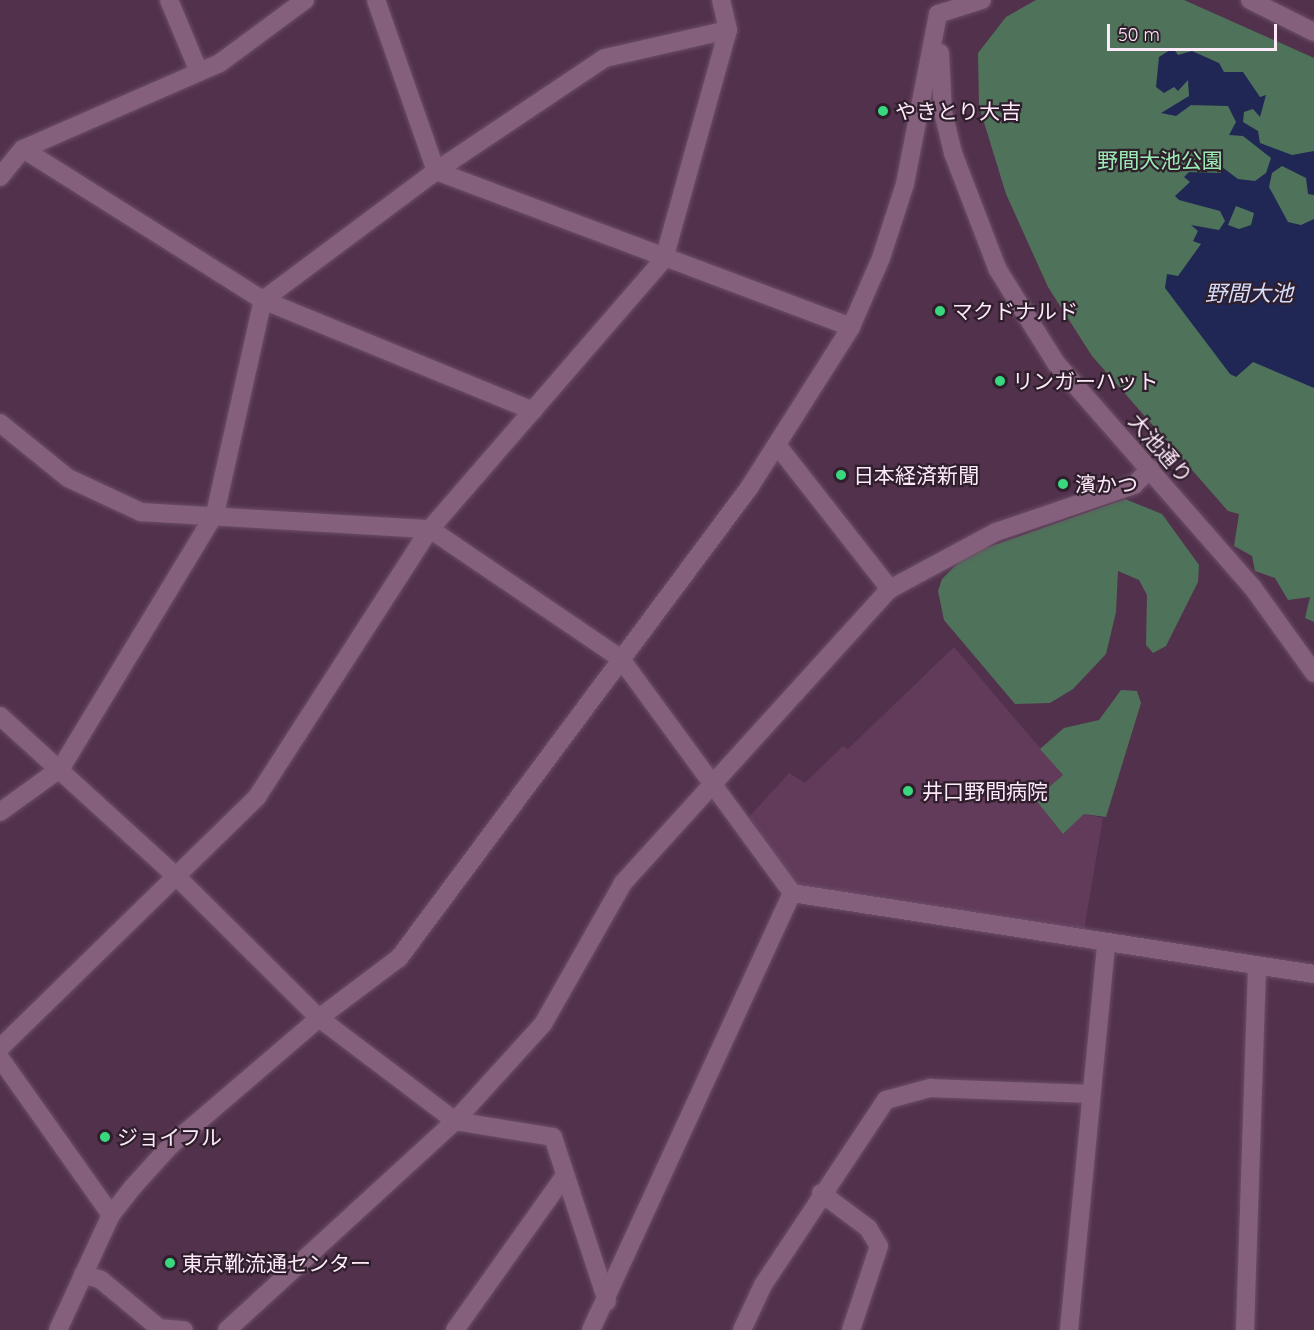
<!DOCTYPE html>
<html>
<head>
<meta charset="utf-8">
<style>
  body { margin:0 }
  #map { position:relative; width:1314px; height:1330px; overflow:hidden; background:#52314c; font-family:Quicksand,"Noto Sans JP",sans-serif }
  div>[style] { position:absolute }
  .built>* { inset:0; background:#623b5b }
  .green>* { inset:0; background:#4f735a }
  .water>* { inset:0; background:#202754 }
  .roads { filter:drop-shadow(0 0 2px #6b4e66) drop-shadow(0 0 2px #6b4e66) }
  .minor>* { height:18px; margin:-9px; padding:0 9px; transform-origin:9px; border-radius:9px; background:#84607d }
  .dots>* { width:16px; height:16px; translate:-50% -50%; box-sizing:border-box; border:3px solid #2f1f2c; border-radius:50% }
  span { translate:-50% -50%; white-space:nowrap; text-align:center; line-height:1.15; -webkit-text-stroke:4.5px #2f1f2c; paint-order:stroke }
  .poi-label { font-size:21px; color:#fee9f9 }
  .left { translate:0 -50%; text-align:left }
  .park-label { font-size:21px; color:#9becb4 }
  .street-label { font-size:21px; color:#fee9f9 }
  .water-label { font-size:22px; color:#d4ddfc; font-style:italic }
  .scale { position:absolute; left:1107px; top:24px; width:170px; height:27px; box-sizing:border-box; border:3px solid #fee9f9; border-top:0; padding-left:8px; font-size:18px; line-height:21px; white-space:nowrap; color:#fee9f9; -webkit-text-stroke:4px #2f1f2c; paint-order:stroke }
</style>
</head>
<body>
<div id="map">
  <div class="built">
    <i style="clip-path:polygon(954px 647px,1063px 775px,1035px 799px,1063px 834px,1084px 814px,1103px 818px,1084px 930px,803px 890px,790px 882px,749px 817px,789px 773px,805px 783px,843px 746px,848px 749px)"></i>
  </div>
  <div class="green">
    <i style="clip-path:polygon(1036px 0,1184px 0,1314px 58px,1314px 622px,1305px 618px,1310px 597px,1288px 600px,1275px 578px,1255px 571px,1252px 556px,1234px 546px,1239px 514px,1228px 511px,1092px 356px,1048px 287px,1006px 194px,979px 106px,978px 53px,1006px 17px)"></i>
    <i style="clip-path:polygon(1125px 499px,1162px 514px,1199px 565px,1198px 582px,1166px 646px,1153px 653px,1146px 645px,1147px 595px,1139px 580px,1118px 571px,1116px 612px,1106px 654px,1073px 689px,1050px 703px,1015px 704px,944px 620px,938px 591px,942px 579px,966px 555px)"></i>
    <i style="clip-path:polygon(1121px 690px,1137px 691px,1141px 703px,1106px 817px,1084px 814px,1063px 834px,1035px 799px,1063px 775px,1040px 749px,1064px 728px,1099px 720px)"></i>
  </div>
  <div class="water">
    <i style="clip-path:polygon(evenodd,1173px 48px,1178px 55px,1192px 51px,1219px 63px,1224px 72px,1243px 72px,1260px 97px,1266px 95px,1260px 117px,1253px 109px,1244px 112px,1243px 122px,1258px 131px,1260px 143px,1292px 155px,1314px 151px,1314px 195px,1308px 194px,1306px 178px,1282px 166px,1272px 173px,1269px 187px,1288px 222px,1301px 225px,1314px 219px,1314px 388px,1253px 362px,1236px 377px,1230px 374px,1165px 288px,1167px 274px,1178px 276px,1201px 244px,1193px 241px,1198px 231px,1191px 225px,1219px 230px,1225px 221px,1220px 211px,1179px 200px,1175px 196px,1190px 182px,1184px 177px,1189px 172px,1221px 173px,1222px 167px,1238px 179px,1255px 181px,1266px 173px,1271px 158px,1243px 136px,1229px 135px,1236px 122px,1228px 106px,1191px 105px,1176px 116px,1161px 113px,1189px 96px,1188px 80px,1178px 91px,1174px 87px,1164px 93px,1156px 87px,1159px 57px,1173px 48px,1236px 206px,1254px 213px,1251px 225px,1239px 229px,1228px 225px,1236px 206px)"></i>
  </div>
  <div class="roads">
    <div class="minor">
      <i style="left:169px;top:0;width:78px;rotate:67.4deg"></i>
      <i style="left:376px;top:0;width:181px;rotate:70.7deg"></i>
      <i style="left:436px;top:171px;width:443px;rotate:20.6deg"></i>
      <i style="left:1250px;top:0;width:72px;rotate:26.6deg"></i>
      <i style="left:938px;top:14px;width:46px;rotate:-17.7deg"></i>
      <i style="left:940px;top:53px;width:59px;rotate:87.1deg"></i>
      <i style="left:943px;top:112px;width:42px;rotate:76.3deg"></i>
      <i style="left:953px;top:153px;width:125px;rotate:69deg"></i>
      <i style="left:998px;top:270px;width:110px;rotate:58.1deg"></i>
      <i style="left:1056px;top:363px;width:299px;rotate:48.8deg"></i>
      <i style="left:1253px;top:588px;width:105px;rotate:54.3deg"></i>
      <i style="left:23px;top:149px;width:284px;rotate:32.2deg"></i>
      <i style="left:263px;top:300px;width:292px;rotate:22.3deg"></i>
      <i style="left:0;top:177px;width:36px;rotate:-51deg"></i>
      <i style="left:23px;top:149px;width:215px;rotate:-23.6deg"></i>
      <i style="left:220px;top:63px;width:106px;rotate:-36.5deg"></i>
      <i style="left:0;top:423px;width:87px;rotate:39deg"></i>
      <i style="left:68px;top:478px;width:81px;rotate:25deg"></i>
      <i style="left:141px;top:512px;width:289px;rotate:3.4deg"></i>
      <i style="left:430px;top:529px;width:231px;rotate:34.2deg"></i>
      <i style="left:621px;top:659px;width:290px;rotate:53.8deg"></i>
      <i style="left:792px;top:893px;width:528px;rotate:8.82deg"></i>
      <i style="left:777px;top:445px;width:183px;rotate:51.9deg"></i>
      <i style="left:0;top:716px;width:236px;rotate:42.3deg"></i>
      <i style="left:175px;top:875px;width:203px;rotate:44.8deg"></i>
      <i style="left:319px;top:1018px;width:171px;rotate:37.1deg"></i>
      <i style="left:455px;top:1121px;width:99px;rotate:9.3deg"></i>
      <i style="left:553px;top:1137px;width:173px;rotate:71.8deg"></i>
      <i style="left:0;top:812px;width:75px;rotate:-35.8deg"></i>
      <i style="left:61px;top:768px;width:297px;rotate:-58.8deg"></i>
      <i style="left:215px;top:514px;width:219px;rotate:-77.4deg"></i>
      <i style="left:263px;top:300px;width:216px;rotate:-36.7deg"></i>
      <i style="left:436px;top:171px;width:203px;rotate:-33.8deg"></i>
      <i style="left:605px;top:58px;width:126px;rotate:-12.8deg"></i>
      <i style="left:0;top:1048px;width:359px;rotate:-44.3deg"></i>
      <i style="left:257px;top:797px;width:319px;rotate:-57.2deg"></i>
      <i style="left:430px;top:529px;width:357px;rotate:-49.1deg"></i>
      <i style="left:664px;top:259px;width:238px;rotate:-74.4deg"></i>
      <i style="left:728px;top:30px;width:31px;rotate:-103deg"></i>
      <i style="left:0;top:1058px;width:192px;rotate:54.7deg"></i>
      <i style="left:821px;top:1193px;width:59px;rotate:36.7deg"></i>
      <i style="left:868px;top:1228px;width:21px;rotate:59deg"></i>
      <i style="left:879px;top:1246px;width:89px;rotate:108.4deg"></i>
      <i style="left:83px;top:1274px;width:19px;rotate:18deg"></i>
      <i style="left:101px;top:1280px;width:75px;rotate:39.6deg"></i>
      <i style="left:159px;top:1328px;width:25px;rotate:5deg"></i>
      <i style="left:58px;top:1330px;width:127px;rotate:-65.3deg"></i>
      <i style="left:111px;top:1215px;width:34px;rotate:-52deg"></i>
      <i style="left:132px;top:1188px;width:58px;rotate:-47.8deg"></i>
      <i style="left:171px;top:1145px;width:195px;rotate:-40.6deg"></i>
      <i style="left:319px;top:1018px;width:100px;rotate:-36.9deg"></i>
      <i style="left:399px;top:958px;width:586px;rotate:-53.33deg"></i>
      <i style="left:749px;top:488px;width:191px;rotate:-57.6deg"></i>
      <i style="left:851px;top:327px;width:75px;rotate:-66.5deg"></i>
      <i style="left:881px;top:258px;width:78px;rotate:-72deg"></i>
      <i style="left:905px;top:184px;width:173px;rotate:-79deg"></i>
      <i style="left:227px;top:1330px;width:309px;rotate:-42.5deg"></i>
      <i style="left:455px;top:1121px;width:131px;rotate:-47.8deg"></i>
      <i style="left:543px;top:1024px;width:162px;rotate:-60.4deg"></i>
      <i style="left:623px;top:883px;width:397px;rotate:-47.8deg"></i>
      <i style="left:890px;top:589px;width:120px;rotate:-28.3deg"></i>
      <i style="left:996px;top:532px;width:146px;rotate:-18.8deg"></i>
      <i style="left:1134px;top:485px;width:23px;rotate:-45deg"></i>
      <i style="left:455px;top:1330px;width:190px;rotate:-54.6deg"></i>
      <i style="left:591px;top:1330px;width:481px;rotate:-65.3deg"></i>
      <i style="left:742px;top:1330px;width:50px;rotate:-65deg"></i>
      <i style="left:763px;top:1285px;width:222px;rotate:-56.4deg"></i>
      <i style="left:886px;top:1100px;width:46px;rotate:-15.3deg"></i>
      <i style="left:930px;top:1088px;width:160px;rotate:2.1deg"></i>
      <i style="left:1069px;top:1330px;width:389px;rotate:-84.5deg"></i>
      <i style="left:1245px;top:1330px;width:364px;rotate:-88.1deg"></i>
    </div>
  </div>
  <div class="dots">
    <i style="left:883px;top:111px;background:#39d87f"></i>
    <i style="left:940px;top:311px;background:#39d87f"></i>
    <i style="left:1000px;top:381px;background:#39d87f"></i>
    <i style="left:841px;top:475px;background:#39d87f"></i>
    <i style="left:1063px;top:484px;background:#39d87f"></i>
    <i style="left:908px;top:791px;background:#39d87f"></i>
    <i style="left:105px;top:1137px;background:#39d87f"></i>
    <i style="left:170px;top:1263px;background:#39d87f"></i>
  </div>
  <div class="poi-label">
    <span class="left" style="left:895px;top:111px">やきとり大吉</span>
    <span class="left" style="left:952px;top:311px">マクドナルド</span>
    <span class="left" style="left:1012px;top:381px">リンガーハット</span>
    <span class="left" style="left:853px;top:475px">日本経済新聞</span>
    <span class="left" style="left:1075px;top:484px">濱かつ</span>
    <span class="left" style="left:922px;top:791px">井口野間病院</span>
    <span class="left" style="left:117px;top:1137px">ジョイフル</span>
    <span class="left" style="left:182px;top:1263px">東京靴流通センター</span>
  </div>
  <div class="park-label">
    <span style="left:1160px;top:160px">野間大池公園</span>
  </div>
  <div class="street-label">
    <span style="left:1161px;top:448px;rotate:49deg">大池通り</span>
  </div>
  <div class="water-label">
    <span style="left:1249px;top:294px">野間大池</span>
  </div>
  <div class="scale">50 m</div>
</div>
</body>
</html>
